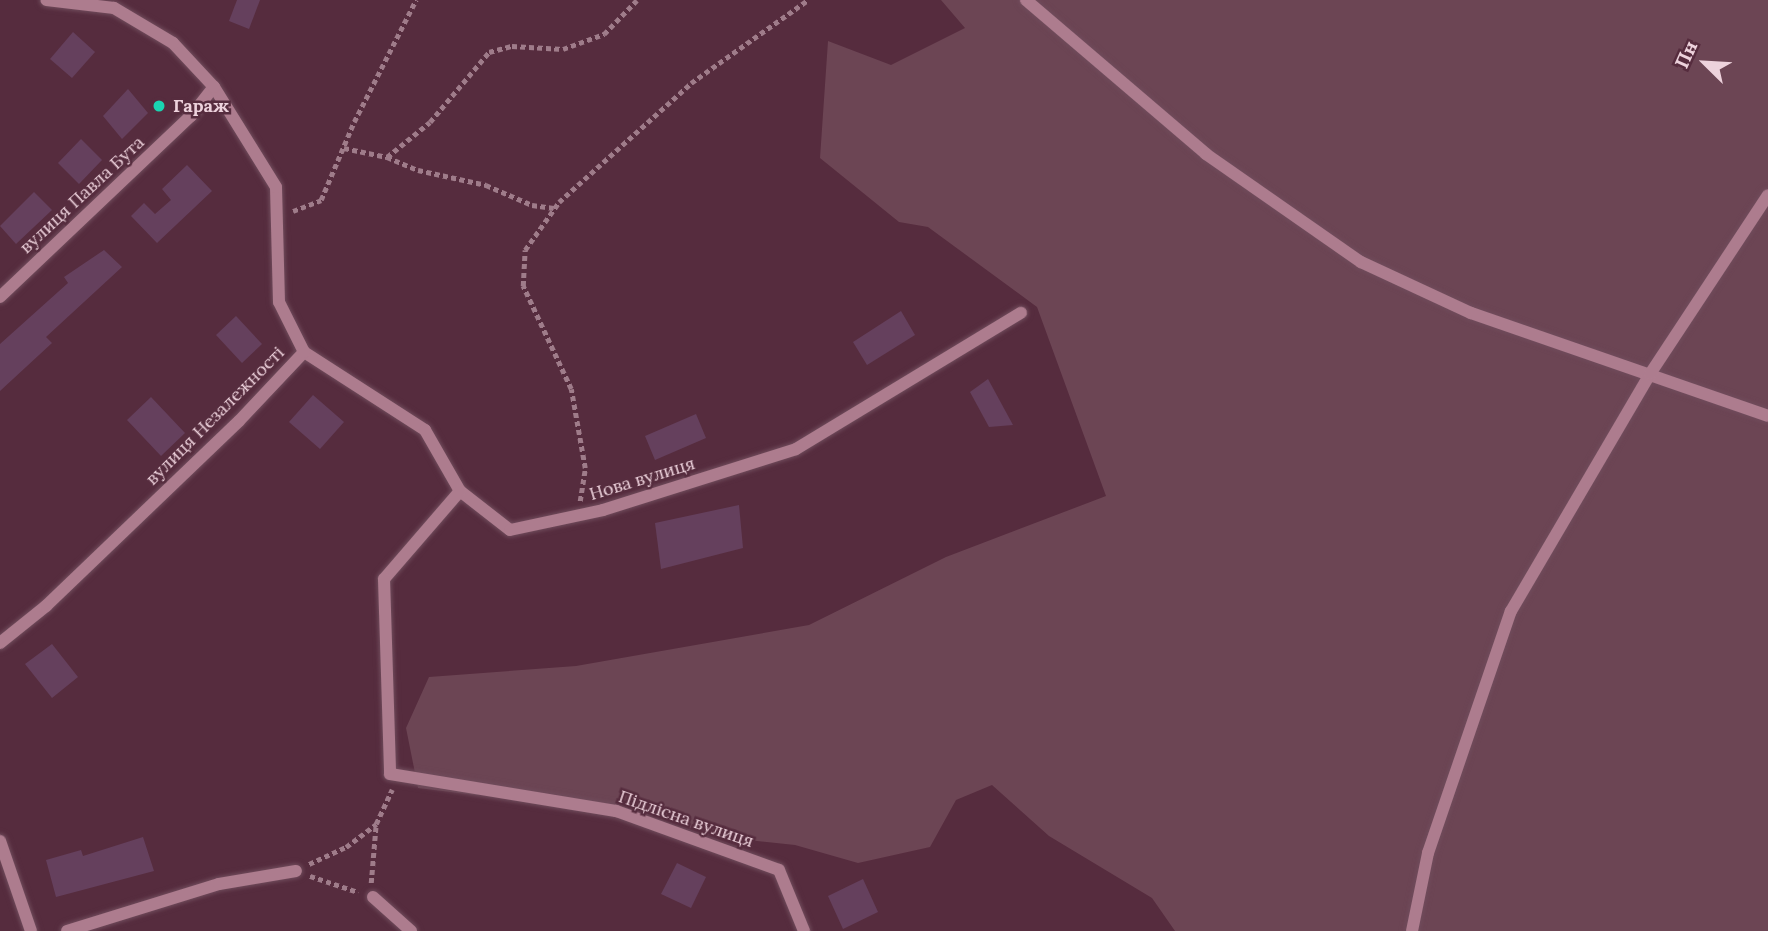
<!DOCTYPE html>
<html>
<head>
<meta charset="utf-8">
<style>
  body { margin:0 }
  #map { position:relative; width:1768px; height:931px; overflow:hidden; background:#562c3e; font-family:Lora,serif }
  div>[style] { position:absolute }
  .green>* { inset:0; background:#6c4554 }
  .building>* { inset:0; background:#65405d }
  .path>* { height:4.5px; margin-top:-2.25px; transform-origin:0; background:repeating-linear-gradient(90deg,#9f7c8a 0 5px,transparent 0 8.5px) }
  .roads { filter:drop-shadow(0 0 2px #704c5c) drop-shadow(0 0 2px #704c5c) }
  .minor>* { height:12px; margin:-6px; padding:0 6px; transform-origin:6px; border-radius:6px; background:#ad7c8e }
  .dots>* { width:19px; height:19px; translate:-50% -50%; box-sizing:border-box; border:4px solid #562c3e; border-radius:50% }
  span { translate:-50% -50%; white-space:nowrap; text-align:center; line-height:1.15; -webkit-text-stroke:5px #562c3e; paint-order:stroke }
  .poi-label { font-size:18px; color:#edd2dc; font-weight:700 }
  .left { translate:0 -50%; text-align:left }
  .street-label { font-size:18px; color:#edd2dc }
  .north { position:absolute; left:1670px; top:28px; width:70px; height:70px; -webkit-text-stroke:5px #562c3e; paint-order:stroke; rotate:294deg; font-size:19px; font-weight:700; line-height:28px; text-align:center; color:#edd2dc }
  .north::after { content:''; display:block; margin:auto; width:24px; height:32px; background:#edd2dc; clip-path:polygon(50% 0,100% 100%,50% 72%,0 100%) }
</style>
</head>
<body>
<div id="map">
  <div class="green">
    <i style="clip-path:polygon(941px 0,1768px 0,1768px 931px,1175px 931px,1152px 898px,1049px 836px,992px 785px,956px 800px,930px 847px,858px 863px,795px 845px,712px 836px,665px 819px,557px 795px,499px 786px,476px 795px,418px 788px,406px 728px,429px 677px,576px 666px,809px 625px,946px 557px,1106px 496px,1037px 307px,928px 227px,899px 222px,820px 158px,828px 41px,891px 65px,965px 28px)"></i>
  </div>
  <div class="building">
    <i style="clip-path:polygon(237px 0,260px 0,249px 29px,229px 21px)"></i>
    <i style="clip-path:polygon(73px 32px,95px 52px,72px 78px,50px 59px)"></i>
    <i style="clip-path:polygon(128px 89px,148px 113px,122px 139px,103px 116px)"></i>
    <i style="clip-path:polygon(81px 139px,102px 160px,79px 184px,58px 163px)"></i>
    <i style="clip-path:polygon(187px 165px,212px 191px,157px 243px,131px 216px,144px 203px,155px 214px,171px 200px,162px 189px)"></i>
    <i style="clip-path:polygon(34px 192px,52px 210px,16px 244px,0 226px)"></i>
    <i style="clip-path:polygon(104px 250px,122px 267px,46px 337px,52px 343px,0 391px,0 344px,68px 283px,64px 277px)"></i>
    <i style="clip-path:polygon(901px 311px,915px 335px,867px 365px,853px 342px)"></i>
    <i style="clip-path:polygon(236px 316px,262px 344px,242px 363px,216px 335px)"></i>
    <i style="clip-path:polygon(988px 379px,1013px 425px,989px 427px,970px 392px)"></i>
    <i style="clip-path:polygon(313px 395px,344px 422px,320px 449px,289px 422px)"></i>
    <i style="clip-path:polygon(151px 397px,185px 433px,161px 456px,127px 420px)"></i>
    <i style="clip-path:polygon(696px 414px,706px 438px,655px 460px,645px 436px)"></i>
    <i style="clip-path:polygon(739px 505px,743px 548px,661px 569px,655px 523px)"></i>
    <i style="clip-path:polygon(52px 644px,78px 677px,52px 698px,25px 664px)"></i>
    <i style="clip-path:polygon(143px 837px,154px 871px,56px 897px,46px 860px,81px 850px,83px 856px)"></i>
    <i style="clip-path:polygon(677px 863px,706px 877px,691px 908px,661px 894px)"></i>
    <i style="clip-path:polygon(863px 879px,878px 912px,843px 929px,828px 896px)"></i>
  </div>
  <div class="path">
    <i style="left:344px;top:148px;width:44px;rotate:11.8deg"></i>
    <i style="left:387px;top:157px;width:55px;rotate:-39.1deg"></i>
    <i style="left:430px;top:122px;width:92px;rotate:-49.9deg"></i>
    <i style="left:489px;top:52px;width:24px;rotate:-15deg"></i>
    <i style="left:512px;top:46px;width:51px;rotate:3.4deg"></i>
    <i style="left:563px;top:49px;width:44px;rotate:-20.1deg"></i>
    <i style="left:604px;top:34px;width:47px;rotate:-45.9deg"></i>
    <i style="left:387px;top:157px;width:34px;rotate:23deg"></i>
    <i style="left:418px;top:170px;width:70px;rotate:12.4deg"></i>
    <i style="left:486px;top:185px;width:50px;rotate:23.5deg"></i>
    <i style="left:532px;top:205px;width:22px;rotate:8deg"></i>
    <i style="left:293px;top:211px;width:30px;rotate:-21deg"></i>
    <i style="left:321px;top:200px;width:85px;rotate:-67.1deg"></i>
    <i style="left:354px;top:122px;width:137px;rotate:-63.1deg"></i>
    <i style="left:580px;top:501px;width:33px;rotate:-81deg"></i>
    <i style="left:585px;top:468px;width:80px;rotate:-100deg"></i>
    <i style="left:571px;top:389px;width:114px;rotate:-115deg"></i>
    <i style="left:523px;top:286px;width:36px;rotate:-87deg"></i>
    <i style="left:525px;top:250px;width:59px;rotate:-54.7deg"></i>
    <i style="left:559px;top:202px;width:178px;rotate:-42deg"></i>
    <i style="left:691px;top:83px;width:143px;rotate:-35.4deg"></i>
    <i style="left:309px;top:864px;width:41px;rotate:-24.7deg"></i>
    <i style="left:346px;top:847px;width:38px;rotate:-37deg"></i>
    <i style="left:376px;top:824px;width:38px;rotate:-65deg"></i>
    <i style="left:310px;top:876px;width:51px;rotate:18.4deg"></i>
    <i style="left:371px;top:883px;width:59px;rotate:-85.2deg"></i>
  </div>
  <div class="roads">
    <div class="minor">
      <i style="left:1026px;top:0;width:237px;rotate:40.5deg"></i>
      <i style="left:1206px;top:154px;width:189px;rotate:34.9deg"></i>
      <i style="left:1361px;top:262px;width:121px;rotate:24.9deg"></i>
      <i style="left:1471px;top:313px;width:314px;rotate:19.1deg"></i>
      <i style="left:0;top:297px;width:263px;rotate:-43.5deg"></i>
      <i style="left:191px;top:116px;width:37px;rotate:-52deg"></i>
      <i style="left:304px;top:352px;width:144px;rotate:32.8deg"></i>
      <i style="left:425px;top:430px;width:70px;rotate:60.2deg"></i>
      <i style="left:460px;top:491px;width:63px;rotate:38deg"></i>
      <i style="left:510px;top:530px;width:95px;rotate:-12.1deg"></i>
      <i style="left:603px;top:510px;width:202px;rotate:-17.5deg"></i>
      <i style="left:796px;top:449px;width:263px;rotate:-31.2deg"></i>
      <i style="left:460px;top:491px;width:116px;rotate:130.8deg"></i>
      <i style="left:384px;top:579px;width:195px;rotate:88.2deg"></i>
      <i style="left:390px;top:774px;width:229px;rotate:9.3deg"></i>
      <i style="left:616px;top:811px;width:173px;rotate:19.9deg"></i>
      <i style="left:779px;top:870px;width:66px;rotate:67.7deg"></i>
      <i style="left:0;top:643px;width:59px;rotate:-38.8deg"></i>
      <i style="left:46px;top:606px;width:267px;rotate:-43.8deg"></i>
      <i style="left:239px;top:421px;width:95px;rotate:-46.7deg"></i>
      <i style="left:304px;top:352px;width:56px;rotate:-116.6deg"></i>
      <i style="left:279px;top:302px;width:115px;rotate:-91.5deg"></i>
      <i style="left:276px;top:187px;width:118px;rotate:-121.8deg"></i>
      <i style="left:214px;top:87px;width:60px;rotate:-133deg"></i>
      <i style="left:173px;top:43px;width:69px;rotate:-149.3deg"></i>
      <i style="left:114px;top:8px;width:68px;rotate:-173.3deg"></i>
      <i style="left:0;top:841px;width:95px;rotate:71deg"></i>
      <i style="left:373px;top:897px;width:51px;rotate:41.8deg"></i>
      <i style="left:67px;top:931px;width:159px;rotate:-17.2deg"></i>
      <i style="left:219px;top:884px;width:78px;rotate:-9.6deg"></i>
      <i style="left:1412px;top:931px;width:80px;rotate:-78.4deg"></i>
      <i style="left:1428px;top:853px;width:256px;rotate:-71.1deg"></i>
      <i style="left:1511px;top:611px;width:275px;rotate:-59.6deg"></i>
      <i style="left:1650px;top:374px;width:214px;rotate:-56.6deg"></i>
    </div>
  </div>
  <div class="dots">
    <i style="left:159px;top:106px;background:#1ad5b2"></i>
  </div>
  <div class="poi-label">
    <span class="left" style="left:173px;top:106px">Гараж</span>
  </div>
  <div class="street-label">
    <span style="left:82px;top:195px;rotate:-43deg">вулиця Павла Бута</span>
    <span style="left:215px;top:416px;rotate:-45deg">вулиця Незалежності</span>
    <span style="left:642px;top:479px;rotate:-17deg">Нова вулиця</span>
    <span style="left:686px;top:819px;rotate:19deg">Підлісна вулиця</span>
  </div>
  <div class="north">Пн</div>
</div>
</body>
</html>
